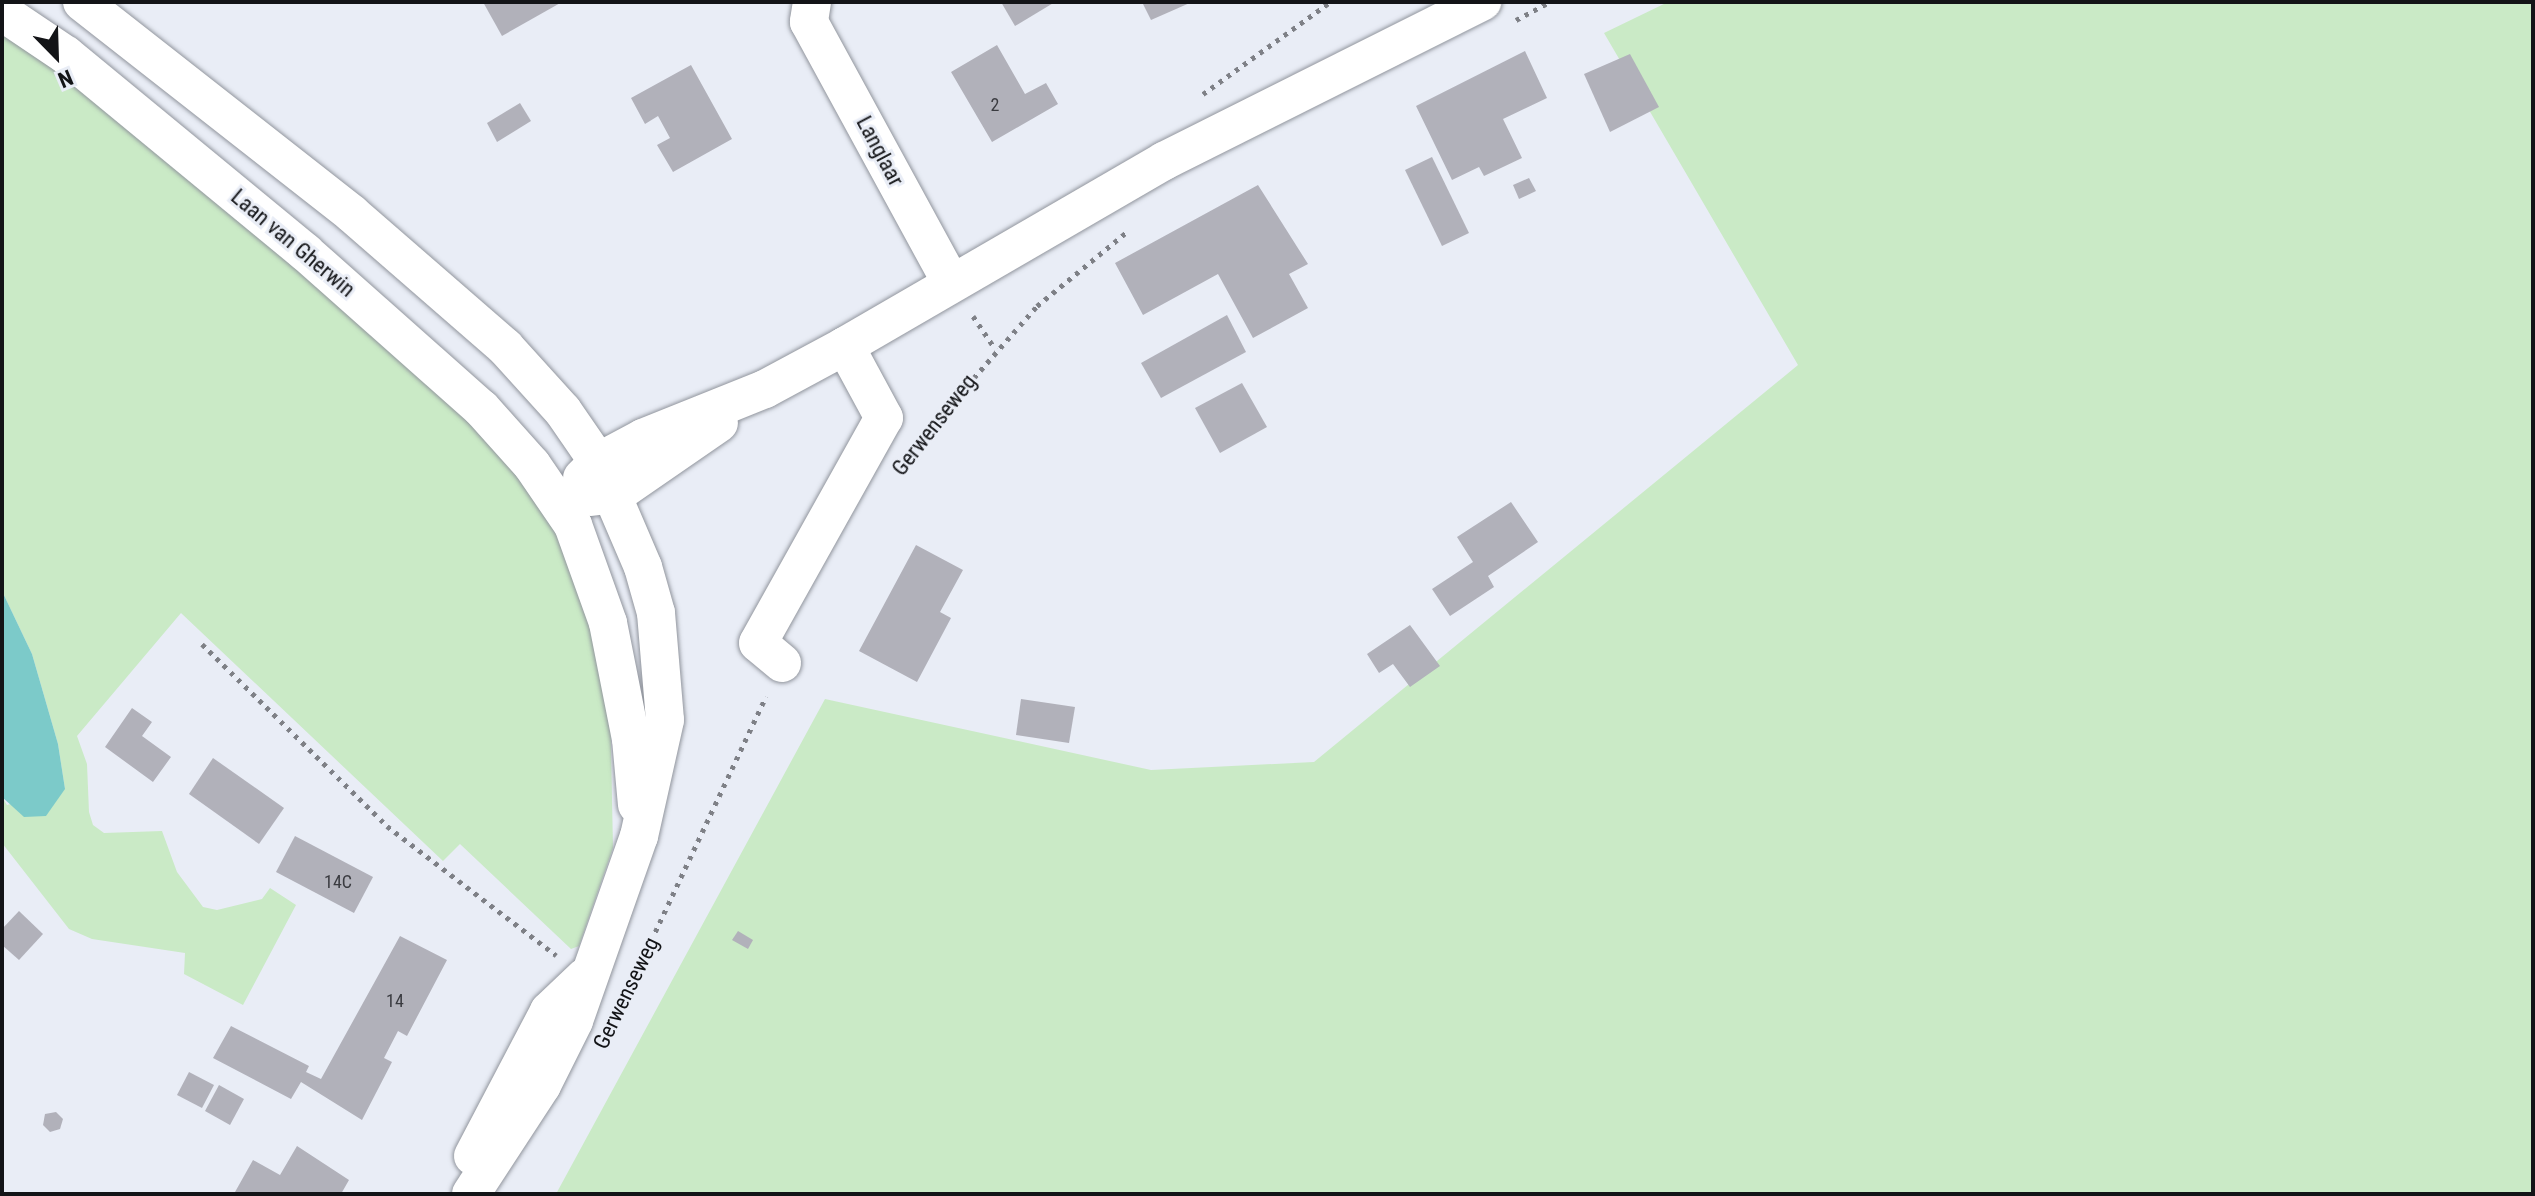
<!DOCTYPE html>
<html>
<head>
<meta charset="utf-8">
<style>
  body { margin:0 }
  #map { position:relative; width:2535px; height:1196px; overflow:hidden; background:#e9edf6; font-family:"Roboto Condensed",sans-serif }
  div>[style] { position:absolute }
  .green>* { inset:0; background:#caeac6 }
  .water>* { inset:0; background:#7ccac9 }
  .building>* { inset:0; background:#b1b1ba }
  .path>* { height:5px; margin-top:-2.5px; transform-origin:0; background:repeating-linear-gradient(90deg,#7e8086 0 4px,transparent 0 10px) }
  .roads { filter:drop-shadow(0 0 2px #91959d) drop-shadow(0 0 2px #91959d) }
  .minor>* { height:38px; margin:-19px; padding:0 19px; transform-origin:19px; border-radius:19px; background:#fff }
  span { translate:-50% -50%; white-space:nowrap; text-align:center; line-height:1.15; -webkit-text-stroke:6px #e9edf6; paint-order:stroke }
  .number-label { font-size:18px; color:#3a3b40 }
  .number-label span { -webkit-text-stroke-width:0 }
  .street-label { font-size:22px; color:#131417 }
  .frame { position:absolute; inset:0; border:4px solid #131417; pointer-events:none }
  .north { position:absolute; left:16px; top:16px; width:80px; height:80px; -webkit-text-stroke:6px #e9edf6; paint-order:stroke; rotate:157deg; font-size:22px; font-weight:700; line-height:32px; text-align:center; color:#131417 }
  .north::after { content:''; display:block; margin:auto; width:28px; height:36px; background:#131417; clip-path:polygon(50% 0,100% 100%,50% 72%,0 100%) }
</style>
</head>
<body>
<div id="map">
  <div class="green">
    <i style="clip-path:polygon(1668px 2px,2533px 2px,2533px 1194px,556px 1194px,825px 699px,1151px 770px,1314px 762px,1798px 365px,1604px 33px)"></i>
    <i style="clip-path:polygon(2px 24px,47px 55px,464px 409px,533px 490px,583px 584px,610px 699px,613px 848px,579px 946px,571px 949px,460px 844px,443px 861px,181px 613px,77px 736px,87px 764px,89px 812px,93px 825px,104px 833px,162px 831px,177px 872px,203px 907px,217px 910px,262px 899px,270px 888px,296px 905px,243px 1005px,184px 974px,185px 953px,92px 939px,69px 929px,2px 843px,2px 797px,7px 805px,65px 789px,58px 744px,32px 654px,2px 591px)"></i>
  </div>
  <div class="water">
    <i style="clip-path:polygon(2px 591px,32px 654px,58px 744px,65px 789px,46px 816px,24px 817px,2px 797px)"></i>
  </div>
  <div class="building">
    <i style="clip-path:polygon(483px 2px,562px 2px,502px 36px)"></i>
    <i style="clip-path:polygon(1001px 2px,1055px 2px,1015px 26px)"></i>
    <i style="clip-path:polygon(1142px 2px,1192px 2px,1151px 20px)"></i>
    <i style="clip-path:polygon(997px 45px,1025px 94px,1046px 83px,1058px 104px,992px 142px,951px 72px)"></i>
    <i style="clip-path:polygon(1525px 51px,1547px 98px,1503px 119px,1522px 158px,1484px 176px,1479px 167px,1452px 180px,1416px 106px)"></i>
    <i style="clip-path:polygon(1630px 54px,1659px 107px,1610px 132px,1584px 74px)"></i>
    <i style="clip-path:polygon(691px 65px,732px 139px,673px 172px,657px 145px,670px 138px,658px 116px,645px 124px,631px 98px)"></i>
    <i style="clip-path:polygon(520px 103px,531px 121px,497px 142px,487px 123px)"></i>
    <i style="clip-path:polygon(1432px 157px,1469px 233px,1442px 246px,1405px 170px)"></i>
    <i style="clip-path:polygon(1529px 178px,1536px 191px,1519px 199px,1513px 185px)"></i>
    <i style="clip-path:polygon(1258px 185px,1308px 264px,1289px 274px,1308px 308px,1253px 338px,1218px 274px,1143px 315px,1115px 263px)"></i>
    <i style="clip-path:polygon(1227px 315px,1246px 352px,1161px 398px,1141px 363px)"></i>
    <i style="clip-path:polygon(1242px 383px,1267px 427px,1220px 453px,1195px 408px)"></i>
    <i style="clip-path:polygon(1511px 502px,1538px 542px,1488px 576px,1494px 587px,1450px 616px,1432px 589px,1473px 562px,1457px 537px)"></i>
    <i style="clip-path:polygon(916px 545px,963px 570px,940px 612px,951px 618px,917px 682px,859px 651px)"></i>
    <i style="clip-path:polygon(1410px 625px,1440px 666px,1410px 687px,1393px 664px,1379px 673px,1367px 654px)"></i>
    <i style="clip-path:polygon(1021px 699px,1075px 707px,1069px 743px,1016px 735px)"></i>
    <i style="clip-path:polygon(132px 708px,152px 722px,142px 736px,171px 757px,153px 782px,105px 747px)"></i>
    <i style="clip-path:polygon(213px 758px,284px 808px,259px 844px,189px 794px)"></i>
    <i style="clip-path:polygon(295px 836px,373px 877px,354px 913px,276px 872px)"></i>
    <i style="clip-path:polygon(19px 911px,43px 934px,19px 960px,2px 945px,2px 929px)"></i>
    <i style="clip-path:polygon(738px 931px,753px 940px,748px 949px,732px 940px)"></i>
    <i style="clip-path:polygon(400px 936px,447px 960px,407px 1036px,398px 1031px,384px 1058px,392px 1062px,362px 1120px,301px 1082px,291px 1099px,213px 1058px,231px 1026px,309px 1066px,306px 1072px,321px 1079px)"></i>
    <i style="clip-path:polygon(189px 1072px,214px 1085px,202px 1108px,177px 1095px)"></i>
    <i style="clip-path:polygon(219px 1085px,244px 1099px,230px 1125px,205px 1111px)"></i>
    <i style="clip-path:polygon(56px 1112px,63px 1119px,60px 1129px,50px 1132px,43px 1125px,45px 1114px)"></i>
    <i style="clip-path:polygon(297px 1146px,349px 1180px,341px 1194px,235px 1192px,253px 1160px,280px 1175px)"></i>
  </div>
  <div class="path">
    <i style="left:1516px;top:20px;width:38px;rotate:-28deg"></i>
    <i style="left:1203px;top:94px;width:157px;rotate:-35.9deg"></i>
    <i style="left:973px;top:316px;width:40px;rotate:56deg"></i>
    <i style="left:921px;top:438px;width:176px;rotate:-48.7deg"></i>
    <i style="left:1037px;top:306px;width:118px;rotate:-39.5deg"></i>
    <i style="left:202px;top:644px;width:260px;rotate:44.5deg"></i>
    <i style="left:387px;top:826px;width:213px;rotate:37.4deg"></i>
    <i style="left:634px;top:977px;width:310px;rotate:-64.8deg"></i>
  </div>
  <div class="roads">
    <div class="minor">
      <i style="left:82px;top:2px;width:343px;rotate:38.1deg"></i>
      <i style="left:352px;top:214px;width:203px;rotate:41deg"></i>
      <i style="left:505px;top:347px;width:86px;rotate:47.8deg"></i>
      <i style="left:563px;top:411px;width:62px;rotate:55.5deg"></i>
      <i style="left:598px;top:462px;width:114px;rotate:66.8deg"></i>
      <i style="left:643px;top:567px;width:48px;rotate:74.2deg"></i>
      <i style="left:656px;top:613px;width:107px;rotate:85.2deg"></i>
      <i style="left:665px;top:720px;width:119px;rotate:102.6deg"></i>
      <i style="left:639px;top:836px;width:196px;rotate:109.4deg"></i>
      <i style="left:574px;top:1021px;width:72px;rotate:116.6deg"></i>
      <i style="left:542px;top:1085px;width:130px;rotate:123.1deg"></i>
      <i style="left:812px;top:2px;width:20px;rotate:99deg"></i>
      <i style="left:809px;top:22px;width:295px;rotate:61.4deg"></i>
      <i style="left:2px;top:12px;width:77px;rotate:33.9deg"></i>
      <i style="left:66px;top:55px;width:310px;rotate:39.5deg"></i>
      <i style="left:305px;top:252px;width:235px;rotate:41.6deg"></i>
      <i style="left:481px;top:408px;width:76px;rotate:48.2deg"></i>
      <i style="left:532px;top:465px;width:73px;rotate:55.7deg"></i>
      <i style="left:573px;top:525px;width:104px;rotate:70.3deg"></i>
      <i style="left:608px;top:623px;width:118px;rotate:78.8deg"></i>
      <i style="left:631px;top:739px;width:66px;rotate:84.8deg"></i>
      <i style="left:582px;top:478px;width:23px;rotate:-45deg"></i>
      <i style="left:598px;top:462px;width:51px;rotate:-28.1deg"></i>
      <i style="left:643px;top:438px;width:131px;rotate:-21.9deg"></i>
      <i style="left:765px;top:389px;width:91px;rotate:-28.3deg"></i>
      <i style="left:845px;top:346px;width:369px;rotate:-30.1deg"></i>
      <i style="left:1164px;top:161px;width:356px;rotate:-26.6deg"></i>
      <i style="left:591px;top:497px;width:25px;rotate:-7deg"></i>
      <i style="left:616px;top:494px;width:125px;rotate:-34.6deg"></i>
      <i style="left:782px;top:663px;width:31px;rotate:-140deg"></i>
      <i style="left:758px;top:643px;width:258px;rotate:-60.8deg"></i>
      <i style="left:884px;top:418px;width:82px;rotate:-118.4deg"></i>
      <i style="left:473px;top:1156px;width:164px;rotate:-62.3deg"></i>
      <i style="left:549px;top:1011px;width:50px;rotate:-43.4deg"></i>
    </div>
  </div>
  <div class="number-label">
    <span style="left:995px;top:105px">2</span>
    <span style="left:338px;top:882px">14C</span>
    <span style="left:395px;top:1001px">14</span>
  </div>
  <div class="street-label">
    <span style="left:880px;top:151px;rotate:62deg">Langlaar</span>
    <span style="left:293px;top:243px;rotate:40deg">Laan van Gherwin</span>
    <span style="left:934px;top:425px;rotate:-52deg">Gerwenseweg</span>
    <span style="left:626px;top:993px;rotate:-64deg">Gerwenseweg</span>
  </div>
  <div class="frame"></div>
  <div class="north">N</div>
</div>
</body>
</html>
